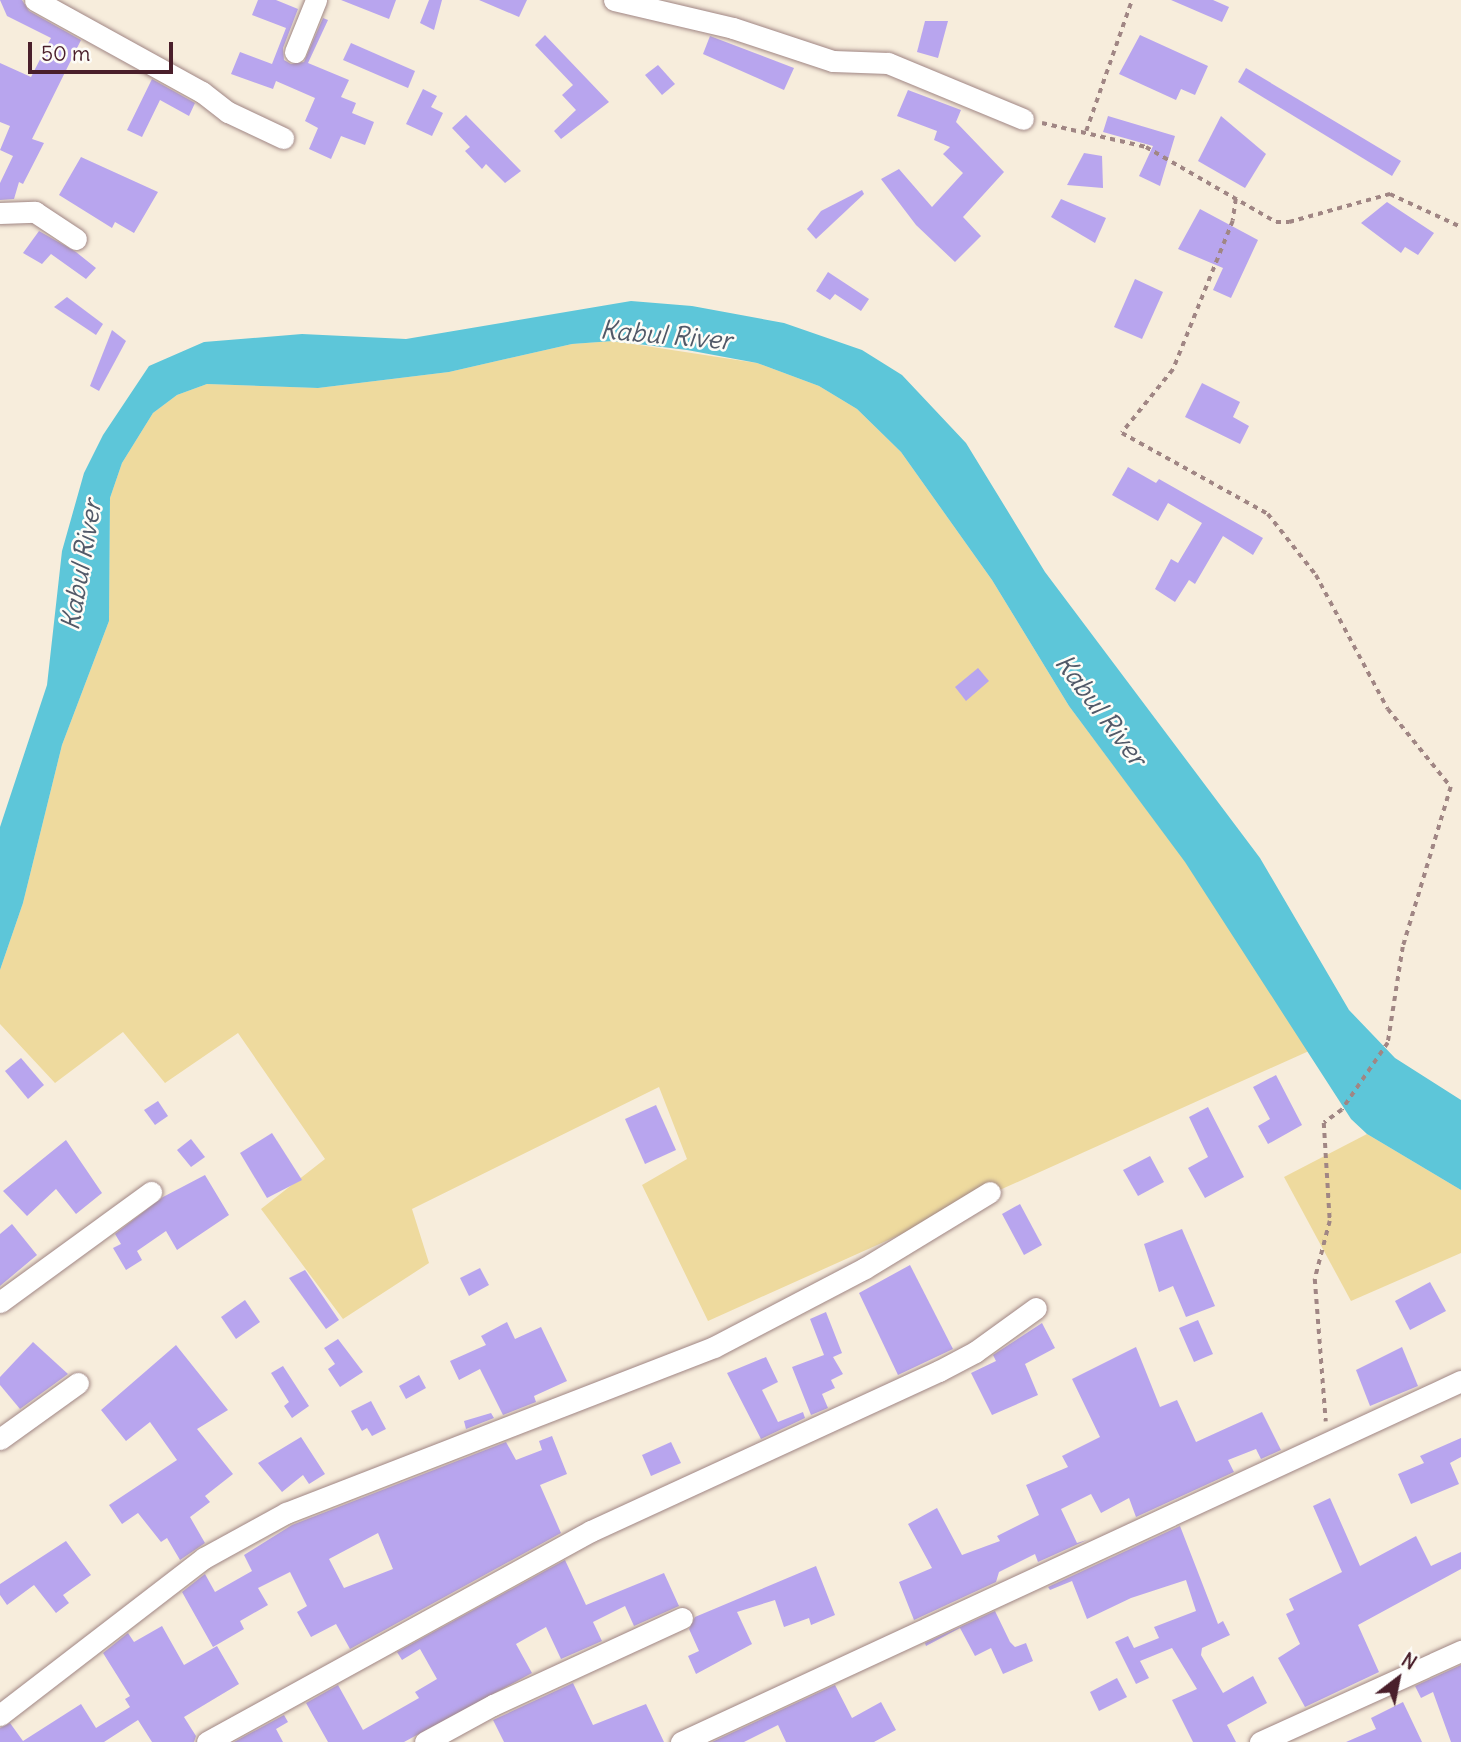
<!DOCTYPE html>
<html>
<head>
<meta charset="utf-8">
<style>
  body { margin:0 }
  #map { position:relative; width:1461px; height:1742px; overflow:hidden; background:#f7eddc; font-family:Delius,sans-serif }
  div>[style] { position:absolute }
  .sand>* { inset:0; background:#eeda9e }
  .water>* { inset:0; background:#5dc6d9 }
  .building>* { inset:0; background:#b8a5ee }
  .path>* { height:3.5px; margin-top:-1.75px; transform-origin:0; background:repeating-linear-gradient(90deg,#a08684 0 5px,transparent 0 10px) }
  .roads { filter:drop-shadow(0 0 2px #a08684) drop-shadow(0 0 2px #a08684) }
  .street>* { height:21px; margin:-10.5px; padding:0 10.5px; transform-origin:10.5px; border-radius:10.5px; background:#fff }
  span { translate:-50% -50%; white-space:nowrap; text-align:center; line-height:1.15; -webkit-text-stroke:5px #fdfcf7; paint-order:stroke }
  .water-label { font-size:26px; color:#515968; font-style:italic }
  .north { position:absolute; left:1363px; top:1644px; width:70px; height:70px; -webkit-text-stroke:5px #fdfcf7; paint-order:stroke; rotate:32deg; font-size:19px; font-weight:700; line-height:28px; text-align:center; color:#4a1f2b }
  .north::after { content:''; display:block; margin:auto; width:24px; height:32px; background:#4a1f2b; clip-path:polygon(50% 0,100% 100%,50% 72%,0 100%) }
  .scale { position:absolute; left:28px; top:42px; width:145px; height:32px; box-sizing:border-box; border:4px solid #4a1f2b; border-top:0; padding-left:9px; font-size:21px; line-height:24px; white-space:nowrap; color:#4a1f2b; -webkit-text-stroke:5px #fdfcf7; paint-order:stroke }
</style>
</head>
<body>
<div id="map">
  <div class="sand">
    <i style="clip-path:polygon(613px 341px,757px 363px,819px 386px,857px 409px,901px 452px,992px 580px,1069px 706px,1185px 861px,1309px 1051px,708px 1321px,642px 1185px,687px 1159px,659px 1087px,412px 1209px,429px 1263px,343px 1319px,261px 1209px,325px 1159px,238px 1033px,165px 1083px,123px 1032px,55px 1083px,0 1024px,0 970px,23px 903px,62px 745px,109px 621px,110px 498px,122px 463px,153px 413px,177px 395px,207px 384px,318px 388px,449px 372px,572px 344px)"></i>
    <i style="clip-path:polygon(1367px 1134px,1461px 1190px,1461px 1253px,1351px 1301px,1284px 1177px)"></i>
  </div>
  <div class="water">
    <i style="clip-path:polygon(631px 301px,692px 306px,784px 323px,862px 350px,902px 375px,966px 443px,1045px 572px,1260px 858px,1349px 1010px,1395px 1058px,1461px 1100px,1461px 1190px,1367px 1134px,1351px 1119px,1185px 862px,1069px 706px,992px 580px,901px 452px,857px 409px,819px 386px,757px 363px,687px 350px,613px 341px,572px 344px,449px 372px,318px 388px,207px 384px,177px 395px,153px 413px,122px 463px,110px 498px,109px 621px,62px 745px,23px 903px,0 970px,0 827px,47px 685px,62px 551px,84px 473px,103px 435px,149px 366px,204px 342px,302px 334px,406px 339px)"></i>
  </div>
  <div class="building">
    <i style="clip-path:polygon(0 0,22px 0,29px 11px,81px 40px,32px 139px,44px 143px,23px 184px,19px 182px,14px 199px,0 200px,0 183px,13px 156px,0 150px,10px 126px,0 122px,0 63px,31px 77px,51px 38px,7px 16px)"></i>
    <i style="clip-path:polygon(258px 0,276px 0,298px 9px,283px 48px,284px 60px,291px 64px,304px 62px,323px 18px,328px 20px,308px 63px,349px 80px,341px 97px,356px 103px,352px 113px,374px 122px,365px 145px,341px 136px,331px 159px,309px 149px,318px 128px,305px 121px,315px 98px,276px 81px,273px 89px,231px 74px,240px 52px,272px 64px,286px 28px,252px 15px)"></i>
    <i style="clip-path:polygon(341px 0,396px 0,389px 19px)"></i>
    <i style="clip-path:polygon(429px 0,442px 0,434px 30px,420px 23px)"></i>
    <i style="clip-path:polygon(479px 0,527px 0,519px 17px)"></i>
    <i style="clip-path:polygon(1171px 0,1213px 0,1229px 7px,1222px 22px)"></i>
    <i style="clip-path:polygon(925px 21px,948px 21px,938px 58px,917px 52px)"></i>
    <i style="clip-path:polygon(545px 35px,609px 102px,561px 139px,554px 131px,576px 110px,562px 95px,573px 85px,535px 45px)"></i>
    <i style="clip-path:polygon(1140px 35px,1208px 66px,1195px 95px,1181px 89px,1176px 100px,1119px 74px)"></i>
    <i style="clip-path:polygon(710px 36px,794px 68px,784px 90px,703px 54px)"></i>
    <i style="clip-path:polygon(351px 43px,415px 71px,408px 88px,343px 60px)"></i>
    <i style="clip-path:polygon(658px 65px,675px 84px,662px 95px,645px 75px)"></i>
    <i style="clip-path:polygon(1246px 68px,1401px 161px,1392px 176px,1238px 82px)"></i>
    <i style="clip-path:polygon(152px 79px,195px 103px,189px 116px,160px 100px,142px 137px,127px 130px)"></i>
    <i style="clip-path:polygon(423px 89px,437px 96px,431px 107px,443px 113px,432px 136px,406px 124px)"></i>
    <i style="clip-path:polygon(908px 90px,961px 110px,956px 122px,1004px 172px,963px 217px,981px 236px,955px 262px,916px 225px,881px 179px,899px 169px,932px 207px,963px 173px,943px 154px,950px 147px,934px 140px,937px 131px,897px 116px)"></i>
    <i style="clip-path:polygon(466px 115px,521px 171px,505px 183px,486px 164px,482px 169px,465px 151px,470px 147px,452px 128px)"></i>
    <i style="clip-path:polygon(1108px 116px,1175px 136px,1160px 186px,1139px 176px,1153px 146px,1103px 132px)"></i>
    <i style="clip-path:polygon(1221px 116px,1266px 154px,1245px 188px,1198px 161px)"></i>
    <i style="clip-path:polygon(1084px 153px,1102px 156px,1103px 188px,1067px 185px)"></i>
    <i style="clip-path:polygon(81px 157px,158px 192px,134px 233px,115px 222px,112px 228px,59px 195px)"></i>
    <i style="clip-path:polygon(862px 190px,864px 194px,816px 239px,807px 229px,821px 211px)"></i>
    <i style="clip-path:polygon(1061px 199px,1106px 218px,1095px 243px,1051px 217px)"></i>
    <i style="clip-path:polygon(1387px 202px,1434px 233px,1418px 255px,1405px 247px,1401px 253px,1361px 223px)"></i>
    <i style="clip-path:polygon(1200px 209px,1258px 240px,1231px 298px,1213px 290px,1223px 268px,1178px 249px)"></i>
    <i style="clip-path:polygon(39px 231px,76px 252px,96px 268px,86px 279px,51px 254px,42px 264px,23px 253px)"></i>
    <i style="clip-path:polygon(828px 272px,869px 299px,861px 311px,835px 294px,830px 300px,816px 291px)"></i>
    <i style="clip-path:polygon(1135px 279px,1163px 292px,1142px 339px,1114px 327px)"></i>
    <i style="clip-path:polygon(67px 297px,103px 324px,96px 335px,54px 307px)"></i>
    <i style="clip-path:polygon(112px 330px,126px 341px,99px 391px,90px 386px)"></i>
    <i style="clip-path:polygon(1202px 383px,1240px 402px,1233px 417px,1249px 426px,1240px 444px,1185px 417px)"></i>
    <i style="clip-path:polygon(1128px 467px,1156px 483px,1159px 479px,1263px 538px,1253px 555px,1223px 536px,1195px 584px,1189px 580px,1175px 602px,1155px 589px,1171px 559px,1178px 563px,1202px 523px,1168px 503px,1158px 521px,1112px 495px)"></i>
    <i style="clip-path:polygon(978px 668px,989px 681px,966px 701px,955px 687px)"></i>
    <i style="clip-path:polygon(21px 1058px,44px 1085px,28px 1099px,5px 1071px)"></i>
    <i style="clip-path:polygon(1276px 1075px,1302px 1125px,1268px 1144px,1258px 1126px,1270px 1119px,1253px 1087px)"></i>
    <i style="clip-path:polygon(158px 1101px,168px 1116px,155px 1125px,144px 1110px)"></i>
    <i style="clip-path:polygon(656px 1105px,676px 1150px,645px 1164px,625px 1119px)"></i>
    <i style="clip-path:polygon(1208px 1107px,1244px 1177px,1205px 1198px,1188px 1168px,1208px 1157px,1189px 1117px)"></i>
    <i style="clip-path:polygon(272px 1133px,302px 1180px,267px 1198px,240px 1153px)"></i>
    <i style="clip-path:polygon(191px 1139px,205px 1157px,191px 1167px,177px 1150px)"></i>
    <i style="clip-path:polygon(66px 1140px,102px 1193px,76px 1214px,56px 1189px,27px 1216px,3px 1191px)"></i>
    <i style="clip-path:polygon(1150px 1156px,1164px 1182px,1138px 1196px,1123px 1170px)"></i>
    <i style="clip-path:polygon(205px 1175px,229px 1215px,177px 1250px,166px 1231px,137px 1251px,142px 1260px,126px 1270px,113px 1248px,121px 1244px,115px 1234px,163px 1197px)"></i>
    <i style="clip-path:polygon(1020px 1204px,1042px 1245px,1024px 1255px,1002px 1214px)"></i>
    <i style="clip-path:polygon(12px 1224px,37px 1255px,0 1286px,0 1234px)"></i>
    <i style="clip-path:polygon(1182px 1229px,1215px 1306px,1186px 1317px,1173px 1286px,1159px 1292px,1144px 1244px)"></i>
    <i style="clip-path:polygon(910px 1265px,953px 1349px,898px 1375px,859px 1293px)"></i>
    <i style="clip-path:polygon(480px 1268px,489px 1285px,469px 1296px,460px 1278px)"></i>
    <i style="clip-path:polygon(305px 1270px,339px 1320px,326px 1329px,289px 1278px)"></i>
    <i style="clip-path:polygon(1430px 1282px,1446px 1311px,1410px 1330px,1395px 1301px)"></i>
    <i style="clip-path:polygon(245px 1300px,260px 1322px,236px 1339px,221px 1317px)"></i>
    <i style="clip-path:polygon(826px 1312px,842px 1353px,833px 1357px,843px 1374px,831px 1380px,835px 1388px,822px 1394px,828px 1408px,811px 1415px,792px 1367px,824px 1355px,810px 1319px)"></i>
    <i style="clip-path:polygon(1198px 1320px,1213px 1354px,1194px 1362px,1179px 1328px)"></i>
    <i style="clip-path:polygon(507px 1322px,515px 1339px,541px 1327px,567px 1381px,534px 1396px,536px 1402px,503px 1415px,480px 1369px,459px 1380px,450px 1361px,486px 1345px,481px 1336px)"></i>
    <i style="clip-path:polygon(1042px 1323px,1055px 1348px,1025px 1364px,1038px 1395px,992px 1415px,971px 1373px,996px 1361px,993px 1355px)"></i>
    <i style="clip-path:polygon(338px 1339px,363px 1372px,340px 1387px,328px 1369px,335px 1364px,324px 1348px)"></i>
    <i style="clip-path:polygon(33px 1342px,68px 1374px,20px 1409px,0 1385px,0 1377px)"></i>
    <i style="clip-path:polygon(176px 1345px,228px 1410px,197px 1429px,233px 1474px,205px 1496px,210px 1502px,190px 1517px,205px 1543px,180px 1560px,167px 1538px,161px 1542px,138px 1513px,122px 1524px,109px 1505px,177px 1460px,150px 1422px,126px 1441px,101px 1410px)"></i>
    <i style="clip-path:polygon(1136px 1347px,1160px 1407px,1177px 1400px,1196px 1442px,1262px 1412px,1281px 1450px,1261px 1459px,1256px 1449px,1228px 1460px,1234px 1472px,1136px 1517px,1129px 1498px,1101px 1513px,1091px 1494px,1061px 1509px,1077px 1543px,1087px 1540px,1038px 1562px,1035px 1554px,999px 1572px,996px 1582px,914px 1620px,899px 1582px,932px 1568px,908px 1524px,937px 1508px,962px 1555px,1000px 1541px,997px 1536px,1039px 1515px,1026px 1485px,1068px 1467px,1062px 1456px,1100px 1437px,1072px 1379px)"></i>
    <i style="clip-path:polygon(1402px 1347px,1418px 1386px,1370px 1406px,1356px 1370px)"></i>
    <i style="clip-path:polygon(766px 1357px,778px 1382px,762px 1390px,778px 1422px,803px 1412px,805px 1418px,761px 1439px,727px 1373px)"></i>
    <i style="clip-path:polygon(283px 1366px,309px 1406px,292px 1418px,284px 1406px,289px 1402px,271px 1373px)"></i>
    <i style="clip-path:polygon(419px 1375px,426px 1388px,406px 1399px,399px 1386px)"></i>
    <i style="clip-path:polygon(371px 1401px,386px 1429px,372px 1436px,367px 1428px,362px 1431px,351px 1411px)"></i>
    <i style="clip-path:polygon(491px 1413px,494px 1418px,466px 1429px,464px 1421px)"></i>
    <i style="clip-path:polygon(evenodd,552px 1436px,567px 1474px,540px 1485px,561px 1533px,350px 1649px,336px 1624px,311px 1637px,297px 1612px,307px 1606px,290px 1572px,258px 1588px,268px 1605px,240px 1621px,244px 1629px,213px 1647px,182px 1592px,205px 1574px,215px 1592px,252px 1571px,244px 1555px,292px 1525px,506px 1442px,516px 1460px,542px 1450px,539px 1441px,552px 1436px,378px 1533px,393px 1569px,344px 1588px,329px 1559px,378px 1533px)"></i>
    <i style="clip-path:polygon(301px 1437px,325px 1474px,309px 1484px,303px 1475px,282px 1492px,258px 1463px)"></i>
    <i style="clip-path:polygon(1461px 1438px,1461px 1457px,1450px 1463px,1459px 1484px,1411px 1504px,1398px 1474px,1424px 1463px,1420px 1456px)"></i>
    <i style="clip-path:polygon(671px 1442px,681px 1463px,651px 1476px,642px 1455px)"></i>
    <i style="clip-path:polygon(1330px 1498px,1360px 1566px,1416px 1536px,1431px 1566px,1461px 1552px,1461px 1569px,1358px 1625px,1379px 1672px,1305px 1707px,1278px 1658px,1300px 1644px,1286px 1614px,1294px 1610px,1289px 1599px,1342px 1572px,1313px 1506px)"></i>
    <i style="clip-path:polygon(1180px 1526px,1218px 1624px,1223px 1621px,1230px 1635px,1202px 1648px,1201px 1655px,1223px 1693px,1253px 1676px,1267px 1703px,1227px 1725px,1236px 1742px,1193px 1742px,1172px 1700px,1197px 1689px,1172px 1648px,1140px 1661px,1149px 1678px,1136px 1684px,1115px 1642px,1128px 1636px,1134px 1648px,1159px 1638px,1154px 1627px,1196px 1611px,1186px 1580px,1131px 1598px,1087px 1619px,1072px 1581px,1050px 1590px,1048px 1587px)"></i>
    <i style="clip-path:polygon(66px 1541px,91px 1575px,63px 1595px,69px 1603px,56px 1613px,34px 1585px,7px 1605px,0 1595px,0 1584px)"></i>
    <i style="clip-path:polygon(565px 1560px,586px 1605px,664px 1573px,679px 1606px,634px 1626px,625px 1606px,593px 1622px,602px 1641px,561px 1659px,546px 1627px,516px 1644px,532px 1673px,404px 1742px,328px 1742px,306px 1703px,338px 1685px,363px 1730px,419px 1698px,415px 1692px,437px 1679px,420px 1649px,402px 1660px,397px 1652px)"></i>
    <i style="clip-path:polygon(816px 1566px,835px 1615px,811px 1625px,809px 1618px,784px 1627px,775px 1600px,737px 1612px,752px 1644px,696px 1674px,688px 1656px,699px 1651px,689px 1629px,695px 1617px)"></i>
    <i style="clip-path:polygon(995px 1611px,1010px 1642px,1015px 1647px,1026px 1643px,1033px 1661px,1003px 1674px,991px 1648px,975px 1656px,960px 1628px,926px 1646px,925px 1643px)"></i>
    <i style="clip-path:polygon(162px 1626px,184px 1665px,217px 1646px,239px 1684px,184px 1717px,196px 1736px,194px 1742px,152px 1742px,138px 1720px,104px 1742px,0 1742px,0 1728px,10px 1723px,23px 1741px,81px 1704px,96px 1728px,130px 1707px,125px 1699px,130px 1696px,103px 1653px,128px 1633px,134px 1642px)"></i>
    <i style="clip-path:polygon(1461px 1665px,1461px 1742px,1451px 1742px,1433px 1692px,1421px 1698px,1415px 1686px)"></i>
    <i style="clip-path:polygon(1117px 1678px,1127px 1697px,1099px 1711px,1090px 1692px)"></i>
    <i style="clip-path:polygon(573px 1683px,593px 1725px,646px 1704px,664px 1742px,504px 1742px,493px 1720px)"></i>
    <i style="clip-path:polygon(835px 1685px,852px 1718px,881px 1702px,896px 1730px,874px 1742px,786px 1742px,778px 1725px,744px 1742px,712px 1742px)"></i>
    <i style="clip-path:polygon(1403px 1702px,1422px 1742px,1346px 1742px,1376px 1729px,1371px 1718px)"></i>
    <i style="clip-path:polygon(284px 1715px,288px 1722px,276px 1729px,283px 1742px,234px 1742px)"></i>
  </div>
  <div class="path">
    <i style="left:1042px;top:123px;width:107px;rotate:13deg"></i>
    <i style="left:1146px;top:147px;width:150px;rotate:30deg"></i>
    <i style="left:1276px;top:222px;width:13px"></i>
    <i style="left:1289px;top:222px;width:105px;rotate:-15.5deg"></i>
    <i style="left:1390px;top:194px;width:78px;rotate:24.9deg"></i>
    <i style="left:1086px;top:131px;width:139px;rotate:-70.7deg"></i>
    <i style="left:1236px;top:199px;width:22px;rotate:98deg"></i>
    <i style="left:1233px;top:221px;width:161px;rotate:111.9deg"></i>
    <i style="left:1173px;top:370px;width:81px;rotate:129deg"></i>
    <i style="left:1122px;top:433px;width:167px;rotate:29deg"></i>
    <i style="left:1268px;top:514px;width:78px;rotate:51.8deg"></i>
    <i style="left:1316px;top:575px;width:152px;rotate:61.8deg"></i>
    <i style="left:1388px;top:709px;width:100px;rotate:51.1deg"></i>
    <i style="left:1451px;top:787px;width:167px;rotate:106.7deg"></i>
    <i style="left:1403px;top:947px;width:97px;rotate:98.9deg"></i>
    <i style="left:1388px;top:1043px;width:81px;rotate:124.5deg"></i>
    <i style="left:1342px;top:1110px;width:22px;rotate:144deg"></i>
    <i style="left:1324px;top:1123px;width:98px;rotate:86.5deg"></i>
    <i style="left:1330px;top:1221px;width:60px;rotate:104.5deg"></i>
    <i style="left:1315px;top:1279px;width:143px;rotate:85.6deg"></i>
  </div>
  <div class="roads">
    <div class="street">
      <i style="left:35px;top:0;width:191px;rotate:28.9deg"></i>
      <i style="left:202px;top:92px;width:33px;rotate:38deg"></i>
      <i style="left:228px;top:112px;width:61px;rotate:25.3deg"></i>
      <i style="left:614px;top:0;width:122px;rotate:13.2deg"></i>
      <i style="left:733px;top:28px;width:105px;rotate:18.3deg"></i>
      <i style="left:833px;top:61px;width:55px;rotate:2.1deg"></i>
      <i style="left:888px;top:63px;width:146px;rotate:22.5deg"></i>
      <i style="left:295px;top:52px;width:56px;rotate:-68deg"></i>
      <i style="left:0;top:213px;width:35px;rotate:-2deg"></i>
      <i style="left:35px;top:212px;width:49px;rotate:33.4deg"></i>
      <i style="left:0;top:1302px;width:187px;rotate:-36.1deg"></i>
      <i style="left:0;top:1439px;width:96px;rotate:-35.7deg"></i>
      <i style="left:0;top:1715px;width:257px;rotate:-37.6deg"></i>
      <i style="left:204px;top:1558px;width:94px;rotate:-28.8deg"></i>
      <i style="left:286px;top:1513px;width:459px;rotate:-21.2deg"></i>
      <i style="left:714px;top:1347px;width:170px;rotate:-27.6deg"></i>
      <i style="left:865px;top:1268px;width:146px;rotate:-31.3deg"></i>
      <i style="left:207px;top:1742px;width:438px;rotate:-28.8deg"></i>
      <i style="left:591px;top:1531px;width:383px;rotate:-24.7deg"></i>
      <i style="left:939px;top:1371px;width:41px;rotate:-27.8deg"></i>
      <i style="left:975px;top:1352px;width:75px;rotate:-35.8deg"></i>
      <i style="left:425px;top:1742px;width:77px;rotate:-28.6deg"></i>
      <i style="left:493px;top:1705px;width:208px;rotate:-24.7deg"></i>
      <i style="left:681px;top:1742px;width:859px;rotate:-24.84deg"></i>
      <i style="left:1260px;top:1742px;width:221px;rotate:-24.4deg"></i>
    </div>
  </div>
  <div class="water-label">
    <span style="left:666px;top:335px;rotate:5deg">Kabul River</span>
    <span style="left:81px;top:565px;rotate:-80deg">Kabul River</span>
    <span style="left:1101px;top:710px;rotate:53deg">Kabul River</span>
  </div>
  <div class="north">N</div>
  <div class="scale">50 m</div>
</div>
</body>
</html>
